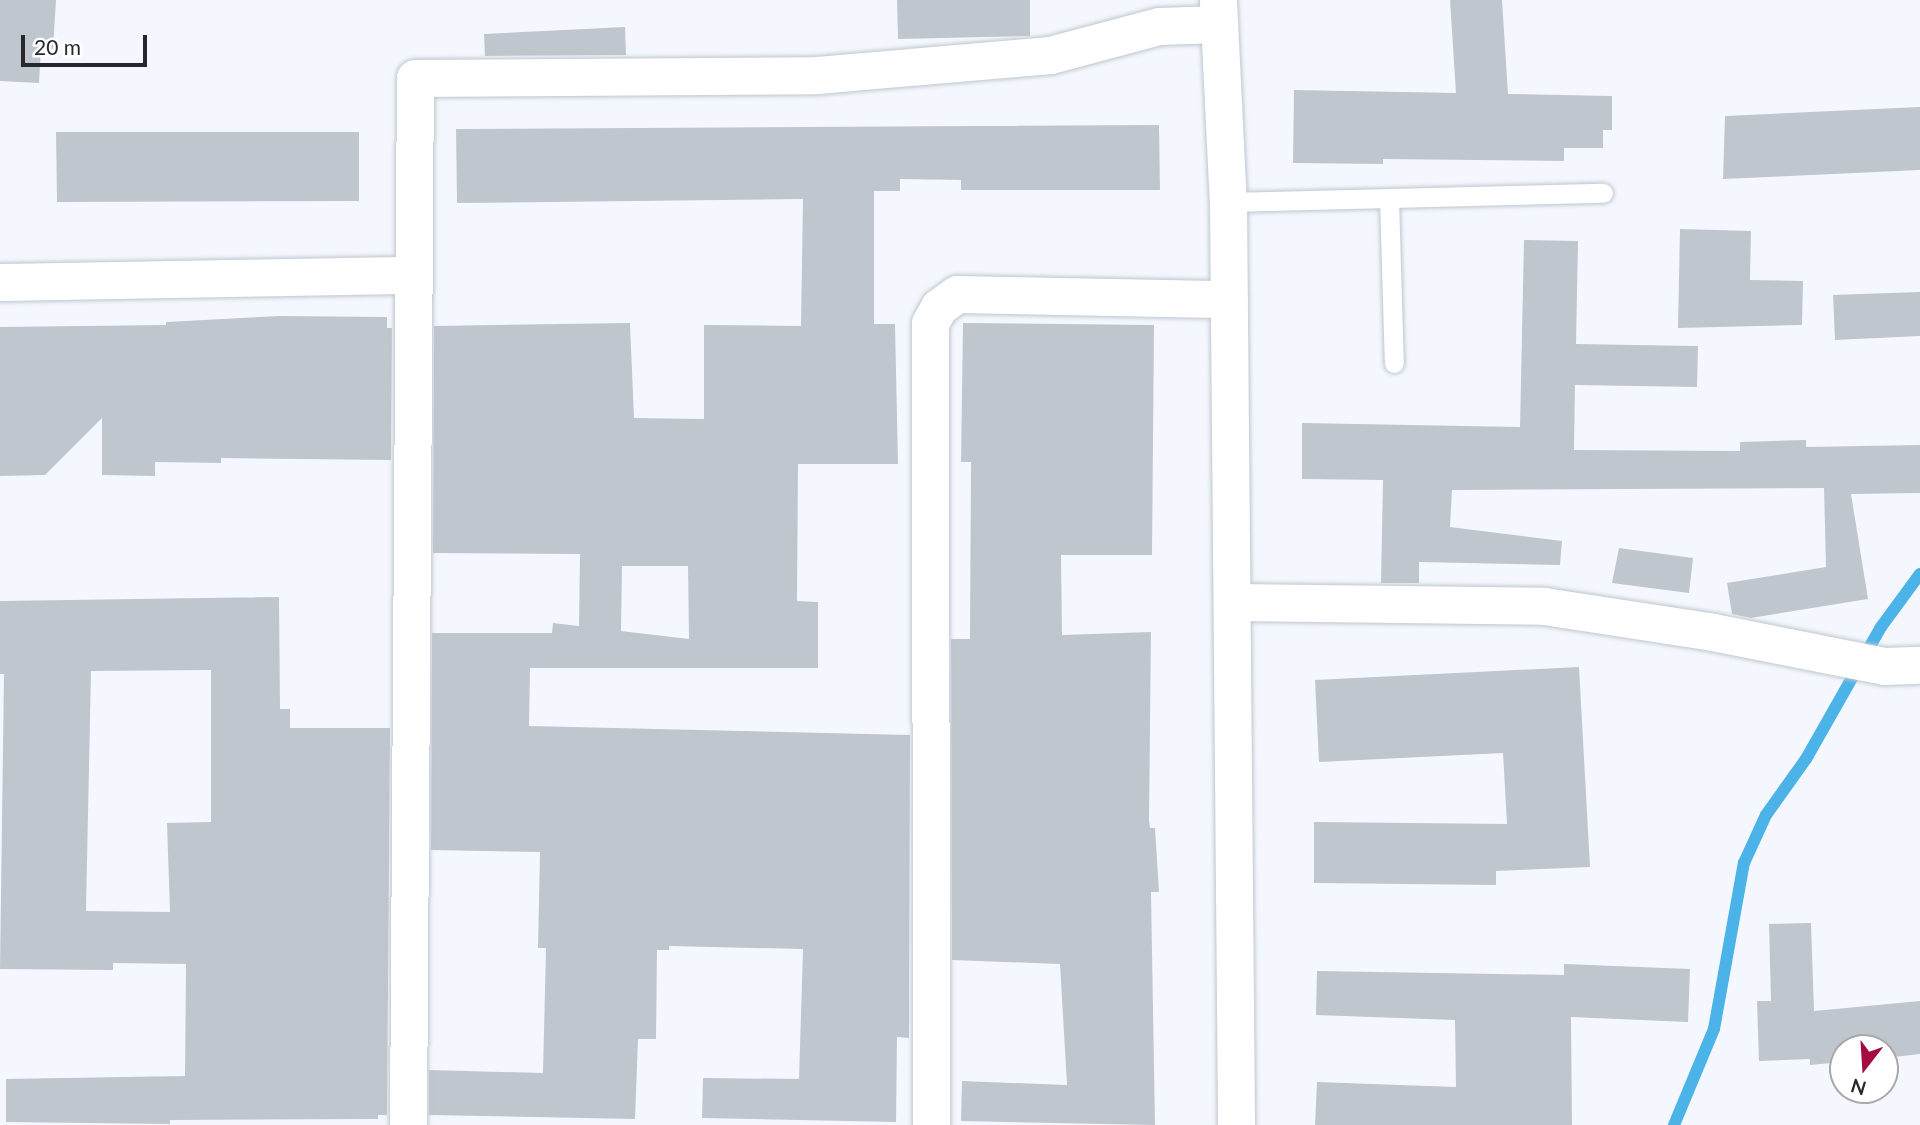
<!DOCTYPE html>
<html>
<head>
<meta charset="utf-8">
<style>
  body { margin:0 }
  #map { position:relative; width:1920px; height:1125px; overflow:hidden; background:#f4f8fe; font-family:Lato,sans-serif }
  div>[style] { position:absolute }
  .stream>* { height:12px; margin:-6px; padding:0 6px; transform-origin:6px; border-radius:6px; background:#4bb3e8 }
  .building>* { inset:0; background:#c0c6ce }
  .roads { filter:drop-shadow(0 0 2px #bfc6ce) drop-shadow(0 0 2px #bfc6ce) }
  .lane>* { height:19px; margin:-9.5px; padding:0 9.5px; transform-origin:9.5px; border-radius:9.5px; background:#fff }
  .street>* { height:37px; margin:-18.5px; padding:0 18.5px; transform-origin:18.5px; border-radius:18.5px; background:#fff }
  span { translate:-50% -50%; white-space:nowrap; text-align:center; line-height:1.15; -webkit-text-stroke:6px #fff; paint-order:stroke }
  .north { position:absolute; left:1829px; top:1034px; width:70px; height:70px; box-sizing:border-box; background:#fff; border:2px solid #a8a9aa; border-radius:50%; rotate:197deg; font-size:19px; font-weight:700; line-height:28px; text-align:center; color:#26282b }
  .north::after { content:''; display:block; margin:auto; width:24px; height:32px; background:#a40b42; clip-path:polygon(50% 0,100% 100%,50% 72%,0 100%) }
  .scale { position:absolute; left:21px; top:35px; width:126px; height:32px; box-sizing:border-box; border:4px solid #26282b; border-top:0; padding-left:9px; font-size:21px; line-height:24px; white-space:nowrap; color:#26282b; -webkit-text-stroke:5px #fff; paint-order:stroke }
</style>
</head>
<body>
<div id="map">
  <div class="stream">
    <i style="left:1674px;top:1125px;width:104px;rotate:-67.4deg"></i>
    <i style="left:1714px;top:1029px;width:169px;rotate:-79.8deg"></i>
    <i style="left:1744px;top:863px;width:53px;rotate:-65.4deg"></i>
    <i style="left:1766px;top:815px;width:69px;rotate:-54.5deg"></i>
    <i style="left:1806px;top:759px;width:152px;rotate:-60.4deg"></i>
    <i style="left:1881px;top:627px;width:66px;rotate:-53.7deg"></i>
  </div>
  <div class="building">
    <i style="clip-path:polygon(0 0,56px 0,53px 49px,41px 48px,39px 83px,0 81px)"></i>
    <i style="clip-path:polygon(897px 0,1030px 0,1030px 36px,898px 39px)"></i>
    <i style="clip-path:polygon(1450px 0,1502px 0,1508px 94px,1612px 96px,1612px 130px,1603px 130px,1603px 148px,1564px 148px,1564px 161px,1383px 159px,1383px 164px,1293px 163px,1294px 90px,1456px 93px)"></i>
    <i style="clip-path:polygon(625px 27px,626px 55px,485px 56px,484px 34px)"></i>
    <i style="clip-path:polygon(1920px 107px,1920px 170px,1723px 179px,1725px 116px)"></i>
    <i style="clip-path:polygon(evenodd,1159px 125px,1160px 190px,961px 190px,961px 180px,900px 179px,900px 191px,874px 191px,874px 324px,895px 324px,898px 464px,798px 464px,797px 601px,818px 602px,818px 668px,530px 668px,529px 726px,910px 735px,909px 1038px,897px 1037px,896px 1122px,702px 1118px,703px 1078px,799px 1079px,803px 949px,669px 946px,669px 950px,657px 950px,656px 1039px,638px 1039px,635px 1119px,429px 1115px,429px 1070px,543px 1073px,546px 948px,538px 948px,540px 852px,431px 850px,432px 633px,552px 633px,553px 623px,579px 626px,580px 554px,433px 553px,434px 326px,630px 323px,634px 418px,704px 419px,704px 325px,801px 326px,803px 199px,457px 203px,456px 129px,1159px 125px,622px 566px,688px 566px,689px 639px,621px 631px,622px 566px)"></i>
    <i style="clip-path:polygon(56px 132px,359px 132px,359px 201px,57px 202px)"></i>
    <i style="clip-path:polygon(1680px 229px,1751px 231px,1750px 280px,1803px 281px,1802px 325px,1678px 328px)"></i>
    <i style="clip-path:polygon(1524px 240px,1578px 241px,1576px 344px,1698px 346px,1697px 387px,1575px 385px,1574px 450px,1740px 451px,1740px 442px,1806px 440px,1806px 447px,1920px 445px,1920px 493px,1851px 494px,1868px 599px,1751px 618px,1732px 614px,1727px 583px,1826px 567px,1824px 488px,1452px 490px,1450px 527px,1562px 541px,1560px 565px,1419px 562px,1419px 583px,1381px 583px,1383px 480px,1302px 479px,1302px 423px,1520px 427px)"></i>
    <i style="clip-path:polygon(1920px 292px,1920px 336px,1835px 340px,1833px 295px)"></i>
    <i style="clip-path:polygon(280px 316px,387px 317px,387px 328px,392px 328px,391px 460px,221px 458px,221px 463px,155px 462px,155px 476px,102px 475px,102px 418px,45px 475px,0 476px,0 327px,166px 325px,166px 322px)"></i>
    <i style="clip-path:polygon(963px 323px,1154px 325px,1152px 555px,1061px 555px,1062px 635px,1151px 632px,1149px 820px,1150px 828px,1155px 828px,1159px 892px,1151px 892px,1155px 1125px,961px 1121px,962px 1081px,1067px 1085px,1060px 964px,952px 960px,951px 639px,970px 639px,971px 462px,961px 462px)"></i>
    <i style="clip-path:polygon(1619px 548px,1693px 558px,1689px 593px,1612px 583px)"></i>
    <i style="clip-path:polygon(evenodd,279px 597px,280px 709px,290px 709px,290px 728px,390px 728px,387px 1115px,378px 1115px,378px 1119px,170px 1120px,170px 1124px,6px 1122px,6px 1079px,185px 1076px,186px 964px,113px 963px,113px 970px,0 969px,4px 674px,0 674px,0 601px,279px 597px,211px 670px,211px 822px,167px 823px,170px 912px,86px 911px,91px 671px,211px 670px)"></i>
    <i style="clip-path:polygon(1579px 667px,1590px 867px,1496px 871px,1496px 885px,1314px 883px,1314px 822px,1507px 824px,1503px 753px,1319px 762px,1315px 680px)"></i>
    <i style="clip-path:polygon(1811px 923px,1814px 1011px,1920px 1001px,1920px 1054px,1885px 1058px,1885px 1048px,1843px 1048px,1843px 1062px,1810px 1065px,1810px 1059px,1759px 1061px,1757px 1001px,1771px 1001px,1769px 924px)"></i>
    <i style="clip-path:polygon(1564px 964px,1690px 969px,1688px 1022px,1571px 1017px,1572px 1125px,1315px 1125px,1317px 1082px,1456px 1087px,1455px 1020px,1316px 1015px,1317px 971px,1564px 975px)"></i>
  </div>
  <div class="roads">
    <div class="lane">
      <i style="left:1389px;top:199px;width:164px;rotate:88.3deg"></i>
      <i style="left:1228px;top:202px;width:375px;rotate:-1.4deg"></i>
    </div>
    <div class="street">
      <i style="left:1218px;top:1px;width:201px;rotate:87.2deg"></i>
      <i style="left:1228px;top:202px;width:923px;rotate:89.5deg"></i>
      <i style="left:0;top:282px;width:411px;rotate:-1deg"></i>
      <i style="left:1234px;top:602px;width:310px;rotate:0.7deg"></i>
      <i style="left:1544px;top:606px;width:171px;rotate:8.7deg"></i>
      <i style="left:1713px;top:632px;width:174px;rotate:11.2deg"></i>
      <i style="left:1884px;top:666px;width:36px;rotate:-2deg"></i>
      <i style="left:408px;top:1125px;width:1047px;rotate:-89.62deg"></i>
      <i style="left:415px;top:78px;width:402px;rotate:-0.4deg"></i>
      <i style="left:817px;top:75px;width:234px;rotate:-4.9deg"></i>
      <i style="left:1050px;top:55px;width:113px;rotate:-14.9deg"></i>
      <i style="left:1159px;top:26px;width:59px;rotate:-1.9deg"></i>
      <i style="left:931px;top:1125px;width:802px;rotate:-90.07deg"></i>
      <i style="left:930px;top:323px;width:18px;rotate:-61deg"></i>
      <i style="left:939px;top:307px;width:22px;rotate:-36deg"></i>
      <i style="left:957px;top:294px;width:272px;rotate:1.1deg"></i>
    </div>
  </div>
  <div class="north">N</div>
  <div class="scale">20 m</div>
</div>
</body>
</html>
